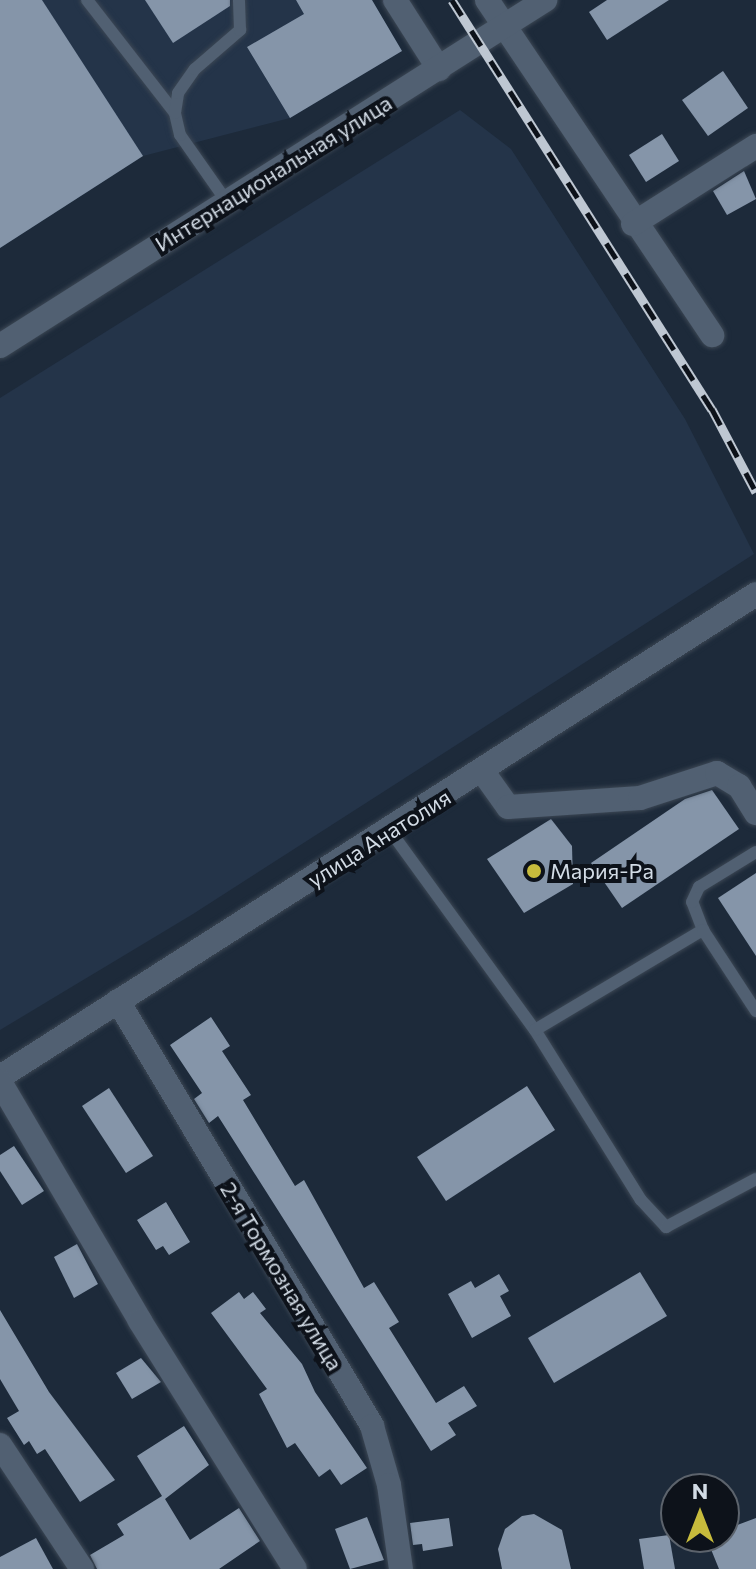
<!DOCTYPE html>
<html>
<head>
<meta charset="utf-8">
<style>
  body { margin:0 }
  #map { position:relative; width:756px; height:1569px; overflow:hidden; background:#1d2a3a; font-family:Commissioner,sans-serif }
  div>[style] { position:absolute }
  .built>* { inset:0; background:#243449 }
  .building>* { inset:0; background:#8595a9 }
  .roads { filter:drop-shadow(0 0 2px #3c4754) drop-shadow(0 0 2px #3c4754) }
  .lane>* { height:12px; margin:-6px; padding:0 6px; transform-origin:6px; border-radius:6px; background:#516072 }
  .street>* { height:24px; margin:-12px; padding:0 12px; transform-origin:12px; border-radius:12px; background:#516072 }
  .rail>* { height:9px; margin-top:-4.5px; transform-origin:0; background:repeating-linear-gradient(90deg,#0d121a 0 18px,#bec7d2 0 36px); box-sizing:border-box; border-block:2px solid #bec7d2 }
  .dots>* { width:22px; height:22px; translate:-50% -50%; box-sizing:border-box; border:4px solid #0d121a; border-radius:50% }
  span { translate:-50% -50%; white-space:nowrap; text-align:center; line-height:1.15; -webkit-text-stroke:8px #0d121a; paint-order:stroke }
  .street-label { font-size:22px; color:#d3dce6 }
  .poi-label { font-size:22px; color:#d3dce6 }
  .left { translate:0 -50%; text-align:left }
  .north { position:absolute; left:660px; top:1473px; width:80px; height:80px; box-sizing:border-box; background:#0d121a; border:2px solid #5c636c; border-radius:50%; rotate:0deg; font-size:22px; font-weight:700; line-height:32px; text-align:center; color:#d3dce6 }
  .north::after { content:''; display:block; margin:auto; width:28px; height:36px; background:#c7bb3c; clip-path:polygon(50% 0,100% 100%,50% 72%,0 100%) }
</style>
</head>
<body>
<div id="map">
  <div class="built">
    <i style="clip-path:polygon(0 0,372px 0,402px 51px,290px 118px,143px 156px,0 248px)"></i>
    <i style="clip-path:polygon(460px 110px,511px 149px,685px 419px,754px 554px,193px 914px,0 1030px,0 398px)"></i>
  </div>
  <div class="building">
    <i style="clip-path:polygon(0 0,42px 0,143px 156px,0 248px)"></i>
    <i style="clip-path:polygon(145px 0,230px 0,230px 6px,173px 43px)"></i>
    <i style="clip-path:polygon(296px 0,372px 0,402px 51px,290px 118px,247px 47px,304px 14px)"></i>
    <i style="clip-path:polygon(607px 0,669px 0,607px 40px,589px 12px)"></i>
    <i style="clip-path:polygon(723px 71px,748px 108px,708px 136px,682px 100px)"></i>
    <i style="clip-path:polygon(662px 134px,679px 161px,646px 182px,629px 155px)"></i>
    <i style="clip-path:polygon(744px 171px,756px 199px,727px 215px,713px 191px)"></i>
    <i style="clip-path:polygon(712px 790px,739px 829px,622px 908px,591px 863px,685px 799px)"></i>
    <i style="clip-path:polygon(551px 819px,572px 846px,573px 884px,524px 913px,487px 859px)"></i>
    <i style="clip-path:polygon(756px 873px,756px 956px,718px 898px)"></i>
    <i style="clip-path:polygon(211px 1017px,230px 1046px,222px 1051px,251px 1095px,243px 1100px,295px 1186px,304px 1180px,364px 1288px,374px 1282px,399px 1322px,389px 1328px,436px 1403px,464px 1386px,477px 1406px,448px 1423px,456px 1435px,431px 1451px,218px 1116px,209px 1123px,194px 1099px,202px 1093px,170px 1045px)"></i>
    <i style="clip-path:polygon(527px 1086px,555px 1130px,446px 1201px,417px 1157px)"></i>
    <i style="clip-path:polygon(109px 1088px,153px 1156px,126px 1173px,82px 1106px)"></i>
    <i style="clip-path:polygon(14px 1146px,44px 1191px,22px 1205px,0 1171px,0 1155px)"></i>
    <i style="clip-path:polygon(166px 1202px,190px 1242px,169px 1255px,163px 1246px,156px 1250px,137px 1220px)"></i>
    <i style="clip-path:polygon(77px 1244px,98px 1284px,74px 1298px,54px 1257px)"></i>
    <i style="clip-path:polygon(640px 1272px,667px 1316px,554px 1383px,528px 1338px)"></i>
    <i style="clip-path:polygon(499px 1274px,509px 1291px,500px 1296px,511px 1316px,472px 1338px,448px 1294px,471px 1281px,475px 1288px)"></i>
    <i style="clip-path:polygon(239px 1292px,244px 1299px,253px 1292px,266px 1309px,260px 1313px,302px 1364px,315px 1392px,367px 1468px,341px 1485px,330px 1469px,319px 1477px,295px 1443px,287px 1448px,259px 1394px,267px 1389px,211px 1313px)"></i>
    <i style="clip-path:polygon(0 1310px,49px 1392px,115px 1480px,80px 1502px,45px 1449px,37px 1454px,29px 1441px,24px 1445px,7px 1418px,19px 1411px,0 1379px)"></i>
    <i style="clip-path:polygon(141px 1358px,161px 1382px,132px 1399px,116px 1373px)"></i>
    <i style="clip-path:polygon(184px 1426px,209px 1465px,165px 1499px,190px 1540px,239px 1508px,260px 1541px,219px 1569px,97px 1569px,90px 1555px,124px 1535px,117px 1524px,162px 1496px,137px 1456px)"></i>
    <i style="clip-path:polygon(534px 1514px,562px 1530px,571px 1569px,502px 1569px,498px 1549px,505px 1529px,522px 1516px)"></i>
    <i style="clip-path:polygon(367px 1517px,384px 1560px,350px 1569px,335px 1529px)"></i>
    <i style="clip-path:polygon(449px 1518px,453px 1546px,423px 1551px,422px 1544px,413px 1545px,410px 1523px)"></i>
    <i style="clip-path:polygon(756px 1518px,756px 1569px,719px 1569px,706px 1537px,724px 1537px,724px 1530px)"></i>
    <i style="clip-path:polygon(669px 1535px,675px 1569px,644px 1569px,639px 1539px)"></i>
    <i style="clip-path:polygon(36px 1538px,53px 1569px,0 1569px,0 1557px)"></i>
  </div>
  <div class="roads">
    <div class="lane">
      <i style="left:87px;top:0;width:143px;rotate:52.1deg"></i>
      <i style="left:227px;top:202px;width:82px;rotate:-125deg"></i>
      <i style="left:180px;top:135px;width:23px;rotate:-103deg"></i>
      <i style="left:175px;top:113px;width:20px;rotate:-81deg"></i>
      <i style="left:178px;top:93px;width:29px;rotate:-55deg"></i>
      <i style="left:195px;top:69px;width:60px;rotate:-40.9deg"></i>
      <i style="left:240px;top:30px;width:30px;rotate:-92deg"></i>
      <i style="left:391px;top:832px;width:245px;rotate:54deg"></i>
      <i style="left:535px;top:1030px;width:200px;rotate:58.1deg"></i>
      <i style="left:641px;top:1200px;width:37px;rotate:47deg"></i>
      <i style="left:666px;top:1227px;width:102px;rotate:-28.1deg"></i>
      <i style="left:703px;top:930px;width:30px;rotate:-111deg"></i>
      <i style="left:692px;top:902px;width:17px;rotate:-65deg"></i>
      <i style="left:699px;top:887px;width:67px;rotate:-31.6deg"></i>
      <i style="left:535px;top:1030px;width:196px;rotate:-30.8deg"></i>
      <i style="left:703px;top:930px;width:97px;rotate:56.8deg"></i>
    </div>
    <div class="street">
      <i style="left:395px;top:0;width:82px;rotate:57.5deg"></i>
      <i style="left:487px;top:0;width:404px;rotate:56.1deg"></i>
      <i style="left:633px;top:224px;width:146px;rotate:-32.4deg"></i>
      <i style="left:0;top:346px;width:646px;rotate:-32.41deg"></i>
      <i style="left:483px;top:772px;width:43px;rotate:54.5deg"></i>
      <i style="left:508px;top:807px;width:132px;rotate:-3.9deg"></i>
      <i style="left:640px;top:798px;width:81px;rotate:-18deg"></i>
      <i style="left:717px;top:773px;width:26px;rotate:31deg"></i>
      <i style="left:739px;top:786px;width:32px;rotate:58deg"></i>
      <i style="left:118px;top:1001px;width:495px;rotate:59.1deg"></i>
      <i style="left:372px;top:1426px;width:61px;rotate:73.9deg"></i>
      <i style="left:389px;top:1485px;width:85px;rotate:81.9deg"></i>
      <i style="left:0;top:1077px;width:897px;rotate:-32.57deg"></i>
      <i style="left:0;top:1082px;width:277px;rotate:59.6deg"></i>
      <i style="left:140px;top:1321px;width:292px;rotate:58deg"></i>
      <i style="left:0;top:1445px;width:149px;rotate:56.5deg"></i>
    </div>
  </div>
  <div class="rail">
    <i style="left:452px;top:0;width:485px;rotate:57.6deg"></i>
    <i style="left:712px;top:409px;width:94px;rotate:62.1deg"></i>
  </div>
  <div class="dots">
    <i style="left:534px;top:871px;background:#c7bb3c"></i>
  </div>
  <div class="street-label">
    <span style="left:273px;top:173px;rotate:-32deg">Интернациональная улица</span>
    <span style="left:379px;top:838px;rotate:-32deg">улица Анатолия</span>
    <span style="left:282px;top:1276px;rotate:59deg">2-я Тормозная улица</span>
  </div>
  <div class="poi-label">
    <span class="left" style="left:550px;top:871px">Мария-Ра</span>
  </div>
  <div class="north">N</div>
</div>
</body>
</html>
